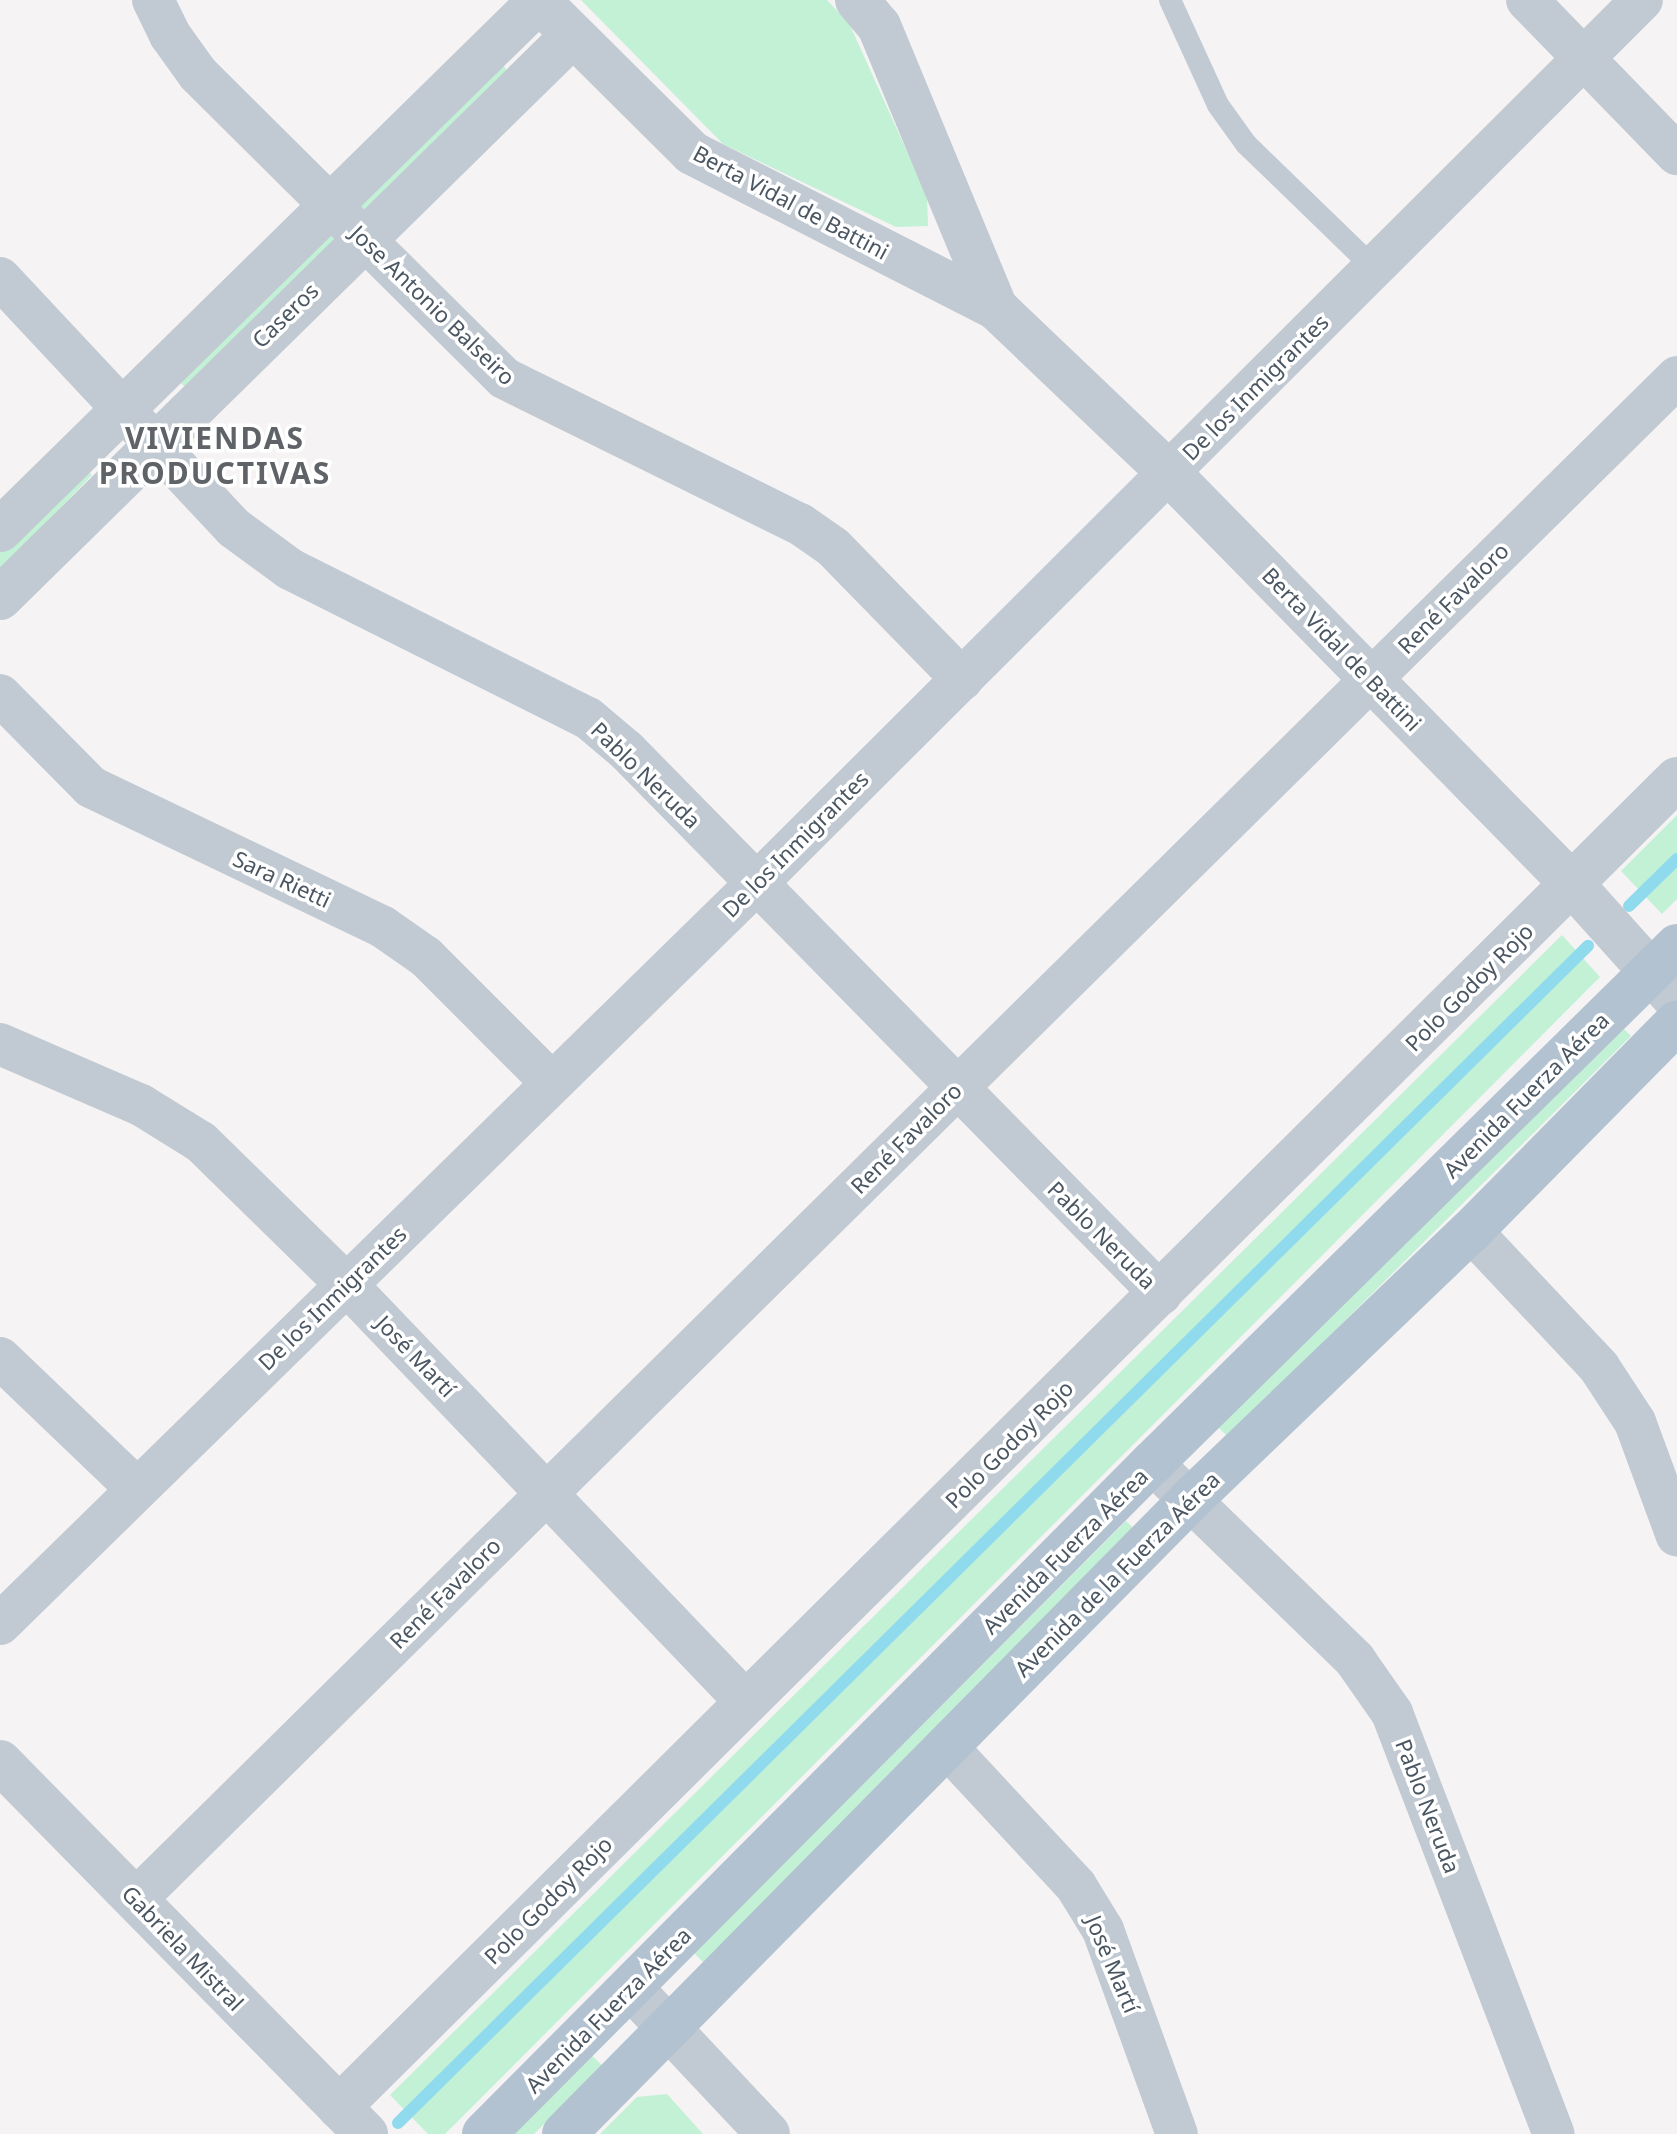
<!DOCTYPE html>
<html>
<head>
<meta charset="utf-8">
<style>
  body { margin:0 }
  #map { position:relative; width:1677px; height:2134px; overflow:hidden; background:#f5f3f3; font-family:"Noto Sans",sans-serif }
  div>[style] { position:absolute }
  .green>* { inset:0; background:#c3f1d5 }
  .stream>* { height:12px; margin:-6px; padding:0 6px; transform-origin:6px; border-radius:6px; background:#90daee }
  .service>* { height:22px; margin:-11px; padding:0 11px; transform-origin:11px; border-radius:11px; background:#c1cad2 }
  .minor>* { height:42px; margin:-21px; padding:0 21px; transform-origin:21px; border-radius:21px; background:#c1cad2 }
  .tertiary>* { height:44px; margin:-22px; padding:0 22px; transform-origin:22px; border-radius:22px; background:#c1cad2 }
  .primary>* { height:44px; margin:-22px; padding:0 22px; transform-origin:22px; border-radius:22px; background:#b3c2d1 }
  span { translate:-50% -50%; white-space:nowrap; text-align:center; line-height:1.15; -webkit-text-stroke:7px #fff; paint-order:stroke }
  .street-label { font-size:22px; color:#4a5661 }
  .district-label { font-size:30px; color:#5f6368; font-weight:700; letter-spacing:2px }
</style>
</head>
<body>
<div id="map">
  <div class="green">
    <i style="clip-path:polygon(581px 0,827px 0,849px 23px,927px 196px,928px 226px,896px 227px,723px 144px)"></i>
    <i style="clip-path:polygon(498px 60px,507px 70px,185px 387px,175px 378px)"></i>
    <i style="clip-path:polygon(82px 466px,92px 475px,0 570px,0 551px)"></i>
    <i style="clip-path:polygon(1677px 815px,1677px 899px,1662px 914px,1621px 871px)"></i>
    <i style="clip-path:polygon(1562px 935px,1600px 977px,445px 2134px,428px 2134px,390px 2095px)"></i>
    <i style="clip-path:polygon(1620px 1025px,1631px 1036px,1228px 1437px,1217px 1426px)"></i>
    <i style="clip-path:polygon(1126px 1521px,1138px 1532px,706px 1965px,694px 1953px)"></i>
    <i style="clip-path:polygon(591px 2055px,603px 2066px,534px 2134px,512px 2134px)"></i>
    <i style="clip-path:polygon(667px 2094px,703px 2134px,600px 2134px,637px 2097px)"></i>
  </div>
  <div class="stream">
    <i style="left:1629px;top:906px;width:67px;rotate:-44.4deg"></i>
    <i style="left:398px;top:2123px;width:1674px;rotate:-44.69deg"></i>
  </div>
  <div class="service">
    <i style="left:1170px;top:0;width:115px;rotate:65.4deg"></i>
    <i style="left:1218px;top:105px;width:48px;rotate:54.3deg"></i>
    <i style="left:1246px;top:144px;width:178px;rotate:44.1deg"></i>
  </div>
  <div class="minor">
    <i style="left:153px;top:0;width:39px;rotate:64deg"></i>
    <i style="left:170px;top:35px;width:48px;rotate:54.3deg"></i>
    <i style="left:198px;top:74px;width:431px;rotate:44.8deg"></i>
    <i style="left:504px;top:378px;width:330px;rotate:26.3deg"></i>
    <i style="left:800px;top:524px;width:40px;rotate:34.9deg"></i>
    <i style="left:833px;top:547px;width:185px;rotate:45.7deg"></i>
    <i style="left:1527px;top:0;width:215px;rotate:45.8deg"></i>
    <i style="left:0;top:278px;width:342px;rotate:46.9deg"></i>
    <i style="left:234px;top:528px;width:69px;rotate:36.2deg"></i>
    <i style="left:290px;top:569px;width:333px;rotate:26.6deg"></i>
    <i style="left:588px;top:718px;width:50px;rotate:40.1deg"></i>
    <i style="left:626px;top:750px;width:763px;rotate:45.48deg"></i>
    <i style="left:0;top:695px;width:129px;rotate:45.3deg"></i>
    <i style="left:91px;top:787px;width:324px;rotate:25.6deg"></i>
    <i style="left:383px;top:927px;width:52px;rotate:34.9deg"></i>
    <i style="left:426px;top:957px;width:178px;rotate:45deg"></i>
    <i style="left:0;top:1044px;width:154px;rotate:23.4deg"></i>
    <i style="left:141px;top:1105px;width:70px;rotate:31.7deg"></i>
    <i style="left:201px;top:1142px;width:203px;rotate:44.4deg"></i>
    <i style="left:346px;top:1284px;width:580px;rotate:46.26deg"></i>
    <i style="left:1471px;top:1231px;width:187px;rotate:46.7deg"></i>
    <i style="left:1599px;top:1367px;width:66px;rotate:56.8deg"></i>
    <i style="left:1635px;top:1422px;width:121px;rotate:69.8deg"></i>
    <i style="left:0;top:1358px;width:190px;rotate:43.7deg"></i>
    <i style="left:1152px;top:1463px;width:283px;rotate:44.1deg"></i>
    <i style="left:1355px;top:1660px;width:65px;rotate:55.1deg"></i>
    <i style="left:1392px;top:1713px;width:451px;rotate:69deg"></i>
    <i style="left:0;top:1624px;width:1056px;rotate:-44.39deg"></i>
    <i style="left:755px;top:885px;width:1253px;rotate:-44.94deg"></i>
    <i style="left:946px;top:1746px;width:191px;rotate:47.1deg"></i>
    <i style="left:1076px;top:1886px;width:52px;rotate:58.5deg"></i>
    <i style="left:1103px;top:1930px;width:217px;rotate:70.1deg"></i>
    <i style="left:136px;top:1899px;width:2166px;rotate:-44.64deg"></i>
  </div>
  <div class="tertiary">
    <i style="left:538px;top:0;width:217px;rotate:44.8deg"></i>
    <i style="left:692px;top:153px;width:341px;rotate:27deg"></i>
    <i style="left:996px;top:308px;width:239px;rotate:43.6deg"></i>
    <i style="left:1169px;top:473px;width:576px;rotate:45.56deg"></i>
    <i style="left:1572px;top:884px;width:157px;rotate:48.1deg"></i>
    <i style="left:857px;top:0;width:34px;rotate:50deg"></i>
    <i style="left:879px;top:26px;width:305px;rotate:67.5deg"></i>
    <i style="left:0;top:530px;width:755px;rotate:-44.46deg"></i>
    <i style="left:0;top:598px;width:802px;rotate:-44.49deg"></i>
    <i style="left:0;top:1762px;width:522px;rotate:45.47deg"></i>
    <i style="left:631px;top:1988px;width:200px;rotate:46.8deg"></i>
    <i style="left:339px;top:2107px;width:1885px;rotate:-44.79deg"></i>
  </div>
  <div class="primary">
    <i style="left:484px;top:2134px;width:947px;rotate:-45.13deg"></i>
    <i style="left:1152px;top:1463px;width:737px;rotate:-44.56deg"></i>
    <i style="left:564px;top:2134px;width:891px;rotate:-45.36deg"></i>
    <i style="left:1190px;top:1500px;width:389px;rotate:-43.8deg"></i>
    <i style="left:1471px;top:1231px;width:293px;rotate:-45.4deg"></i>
  </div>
  <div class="street-label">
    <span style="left:791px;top:202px;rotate:28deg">Berta Vidal de Battini</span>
    <span style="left:433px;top:305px;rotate:44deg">Jose Antonio Balseiro</span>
    <span style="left:285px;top:315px;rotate:-44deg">Caseros</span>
    <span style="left:1255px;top:387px;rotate:-45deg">De los Inmigrantes</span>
    <span style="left:1453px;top:598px;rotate:-45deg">René Favaloro</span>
    <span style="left:1342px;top:649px;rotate:46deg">Berta Vidal de Battini</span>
    <span style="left:646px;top:775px;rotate:44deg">Pablo Neruda</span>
    <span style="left:795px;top:844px;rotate:-45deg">De los Inmigrantes</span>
    <span style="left:282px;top:879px;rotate:25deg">Sara Rietti</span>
    <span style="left:1469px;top:987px;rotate:-45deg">Polo Godoy Rojo</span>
    <span style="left:1526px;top:1095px;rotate:-45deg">Avenida Fuerza Aérea</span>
    <span style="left:906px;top:1138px;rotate:-45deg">René Favaloro</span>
    <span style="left:1102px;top:1235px;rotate:45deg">Pablo Neruda</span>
    <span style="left:332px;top:1298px;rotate:-44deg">De los Inmigrantes</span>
    <span style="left:416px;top:1356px;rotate:46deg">José Martí</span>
    <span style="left:1009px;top:1444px;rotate:-45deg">Polo Godoy Rojo</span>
    <span style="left:1065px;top:1551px;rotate:-45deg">Avenida Fuerza Aérea</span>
    <span style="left:1117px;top:1574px;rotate:-45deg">Avenida de la Fuerza Aérea</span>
    <span style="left:445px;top:1593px;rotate:-45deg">René Favaloro</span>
    <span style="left:1428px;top:1806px;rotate:69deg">Pablo Neruda</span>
    <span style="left:548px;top:1900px;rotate:-45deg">Polo Godoy Rojo</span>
    <span style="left:183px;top:1948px;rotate:46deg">Gabriela Mistral</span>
    <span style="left:1113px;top:1964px;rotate:67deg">José Martí</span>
    <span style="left:608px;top:2010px;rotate:-45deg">Avenida Fuerza Aérea</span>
  </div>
  <div class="district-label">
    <span style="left:215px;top:455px">VIVIENDAS<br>PRODUCTIVAS</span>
  </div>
</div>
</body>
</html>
